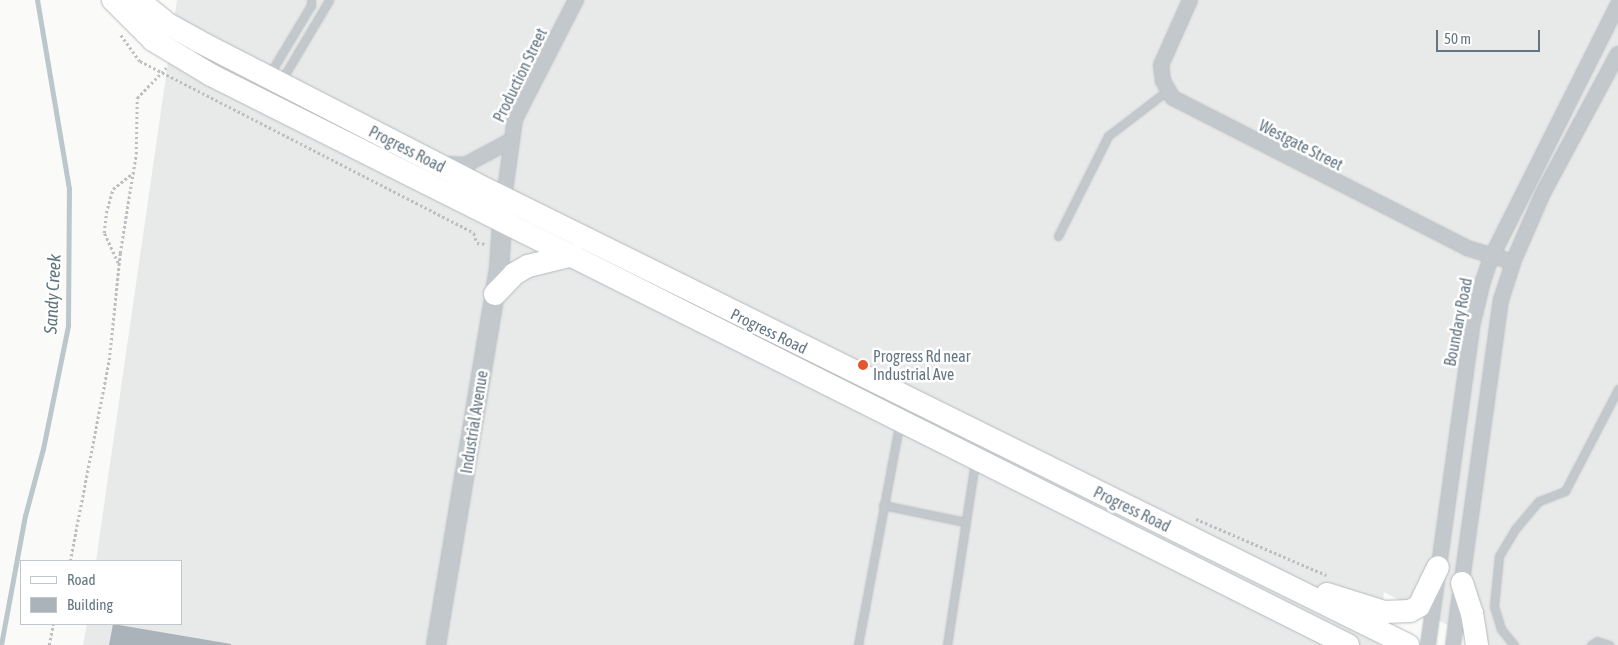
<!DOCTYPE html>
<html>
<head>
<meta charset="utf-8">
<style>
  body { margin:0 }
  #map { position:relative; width:1618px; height:645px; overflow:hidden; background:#fafaf8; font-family:"Asap Condensed",sans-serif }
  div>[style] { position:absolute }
  .built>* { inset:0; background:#e8e9e9 }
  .stream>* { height:4.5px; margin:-2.25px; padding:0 2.25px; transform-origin:2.25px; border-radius:2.25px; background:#bbc7cb }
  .building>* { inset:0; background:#aab3b9 }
  .path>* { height:2.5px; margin-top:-1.25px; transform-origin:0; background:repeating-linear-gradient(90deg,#bbbfc2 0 2.5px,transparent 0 5px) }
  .roads { filter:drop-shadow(0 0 1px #b5babe) drop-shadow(0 0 1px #b5babe) }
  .service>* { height:7px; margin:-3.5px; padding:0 3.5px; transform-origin:3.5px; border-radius:3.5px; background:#c3c8cc }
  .minor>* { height:14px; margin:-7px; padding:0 7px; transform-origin:7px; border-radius:7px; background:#c3c8cc }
  .tertiary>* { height:18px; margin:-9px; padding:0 9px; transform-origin:9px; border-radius:9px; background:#c3c8cc }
  .primary>* { height:22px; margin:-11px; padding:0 11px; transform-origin:11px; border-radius:11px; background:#fff }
  .dots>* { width:14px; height:14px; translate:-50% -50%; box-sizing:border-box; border:2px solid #fff; border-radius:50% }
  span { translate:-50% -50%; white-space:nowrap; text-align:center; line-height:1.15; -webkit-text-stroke:5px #fff; paint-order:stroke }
  .street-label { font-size:16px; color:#657683 }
  .poi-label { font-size:16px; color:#657683 }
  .left { translate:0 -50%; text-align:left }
  .water-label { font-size:18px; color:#60757c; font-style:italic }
  .legend { position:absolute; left:20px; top:560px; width:162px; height:65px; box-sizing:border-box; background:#fff; border:1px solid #c1c8cd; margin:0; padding:6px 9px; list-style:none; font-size:15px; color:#657683 }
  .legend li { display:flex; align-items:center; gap:10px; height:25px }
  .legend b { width:25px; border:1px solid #c1c8cd }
  .scale { position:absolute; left:1436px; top:30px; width:104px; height:22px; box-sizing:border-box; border:2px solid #657683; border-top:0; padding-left:6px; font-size:15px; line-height:18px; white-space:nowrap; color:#657683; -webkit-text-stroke:4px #fff; paint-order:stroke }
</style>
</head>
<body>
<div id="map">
  <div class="built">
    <i style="clip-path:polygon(177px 0,1618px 0,1618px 645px,1486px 645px,1384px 592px,1379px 645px,83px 645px,87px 624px,181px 624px,181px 561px,96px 561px)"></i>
  </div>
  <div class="stream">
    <i style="left:1px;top:645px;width:131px;rotate:-79.5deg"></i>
    <i style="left:25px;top:516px;width:69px;rotate:-75deg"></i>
    <i style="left:43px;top:449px;width:126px;rotate:-78.5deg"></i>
    <i style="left:68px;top:326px;width:137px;rotate:-89.6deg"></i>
    <i style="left:69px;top:189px;width:192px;rotate:-99.6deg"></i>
  </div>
  <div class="building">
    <i style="clip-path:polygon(113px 624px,231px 644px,231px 645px,109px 645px)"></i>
  </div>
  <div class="path">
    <i style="left:121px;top:35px;width:32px;rotate:54deg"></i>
    <i style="left:140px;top:61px;width:376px;rotate:27.2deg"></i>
    <i style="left:474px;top:233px;width:10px;rotate:73deg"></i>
    <i style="left:477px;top:243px;width:9px;rotate:6deg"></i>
    <i style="left:118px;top:263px;width:33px;rotate:-115deg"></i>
    <i style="left:104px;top:233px;width:20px;rotate:-84deg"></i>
    <i style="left:106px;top:213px;width:25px;rotate:-74deg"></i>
    <i style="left:113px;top:189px;width:26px;rotate:-39deg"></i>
    <i style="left:1196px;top:519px;width:142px;rotate:23.3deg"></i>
    <i style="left:70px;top:561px;width:205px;rotate:-79deg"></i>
    <i style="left:109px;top:360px;width:108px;rotate:-84.1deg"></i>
    <i style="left:120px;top:253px;width:100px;rotate:-80.8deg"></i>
    <i style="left:136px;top:154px;width:56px;rotate:-89deg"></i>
    <i style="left:137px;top:98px;width:42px;rotate:-46deg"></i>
    <i style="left:49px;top:645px;width:21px;rotate:-79deg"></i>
  </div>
  <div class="roads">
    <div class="service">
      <i style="left:269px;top:75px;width:82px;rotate:-59deg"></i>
      <i style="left:311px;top:5px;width:5px;rotate:-90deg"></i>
      <i style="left:281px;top:81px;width:94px;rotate:-59.3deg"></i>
      <i style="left:1058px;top:236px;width:112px;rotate:-63.4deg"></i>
      <i style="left:1108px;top:136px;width:76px;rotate:-37.5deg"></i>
      <i style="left:883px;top:505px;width:84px;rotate:11.7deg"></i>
      <i style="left:858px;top:645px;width:224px;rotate:-79.4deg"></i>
      <i style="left:947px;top:645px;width:185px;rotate:-81.3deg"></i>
      <i style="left:1514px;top:645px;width:21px;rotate:-129deg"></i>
      <i style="left:1501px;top:629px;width:24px;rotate:-107deg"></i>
      <i style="left:1494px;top:606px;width:50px;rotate:-84.3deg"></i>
      <i style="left:1499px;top:556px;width:33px;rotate:-59deg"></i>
      <i style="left:1516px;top:528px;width:35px;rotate:-50deg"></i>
      <i style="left:1539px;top:501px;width:28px;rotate:-21deg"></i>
      <i style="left:1565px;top:491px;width:115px;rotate:-62.5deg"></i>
      <i style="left:1591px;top:645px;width:7px;rotate:-34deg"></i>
      <i style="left:1597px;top:641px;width:13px;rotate:18deg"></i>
    </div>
    <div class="minor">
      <i style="left:1190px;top:0;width:71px;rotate:114deg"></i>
      <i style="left:1161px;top:65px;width:16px;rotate:83deg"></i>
      <i style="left:1163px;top:81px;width:20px;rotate:60deg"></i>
      <i style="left:1173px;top:98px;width:330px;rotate:27deg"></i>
      <i style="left:1467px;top:248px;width:48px;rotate:16.9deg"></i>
      <i style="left:447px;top:164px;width:18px;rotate:3deg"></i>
      <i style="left:465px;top:165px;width:51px;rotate:-28.1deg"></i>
      <i style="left:504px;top:198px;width:80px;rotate:-82.1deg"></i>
      <i style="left:515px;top:119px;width:134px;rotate:-62.9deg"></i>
      <i style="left:1428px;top:645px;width:322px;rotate:-82.1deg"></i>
      <i style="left:1472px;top:326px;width:46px;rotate:-76.3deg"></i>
      <i style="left:1483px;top:281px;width:24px;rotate:-71deg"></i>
      <i style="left:1491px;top:258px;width:284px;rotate:-63.4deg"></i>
      <i style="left:1453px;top:645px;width:348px;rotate:-82.1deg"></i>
      <i style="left:1501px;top:300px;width:40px;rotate:-72deg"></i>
      <i style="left:1513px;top:262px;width:75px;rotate:-66.5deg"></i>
      <i style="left:1543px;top:193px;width:158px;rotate:-61.7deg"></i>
    </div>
    <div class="tertiary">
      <i style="left:436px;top:645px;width:381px;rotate:-80.5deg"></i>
      <i style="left:499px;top:269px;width:58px;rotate:-86.1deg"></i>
    </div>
    <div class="primary">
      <i style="left:113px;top:0;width:57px;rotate:45deg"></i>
      <i style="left:153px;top:40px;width:68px;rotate:31.1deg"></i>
      <i style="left:211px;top:75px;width:1272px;rotate:26.63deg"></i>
      <i style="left:138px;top:0;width:36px;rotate:39deg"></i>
      <i style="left:166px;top:23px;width:37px;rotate:29deg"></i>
      <i style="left:198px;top:41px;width:310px;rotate:27.2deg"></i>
      <i style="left:474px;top:183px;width:1042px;rotate:26.32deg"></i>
      <i style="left:495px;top:294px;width:28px;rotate:-46deg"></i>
      <i style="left:514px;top:274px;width:16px;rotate:-30deg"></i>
      <i style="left:528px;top:266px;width:46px;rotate:-13.7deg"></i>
      <i style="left:1462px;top:583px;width:32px;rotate:72deg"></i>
      <i style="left:1472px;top:613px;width:32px;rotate:81deg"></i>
      <i style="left:1327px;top:594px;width:60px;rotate:17.5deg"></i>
      <i style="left:1384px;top:612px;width:26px;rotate:-2deg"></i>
      <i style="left:1410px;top:611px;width:10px;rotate:-29deg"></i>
      <i style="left:1419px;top:606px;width:43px;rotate:-64deg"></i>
    </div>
  </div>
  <div class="dots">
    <i style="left:863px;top:365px;background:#e4572e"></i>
  </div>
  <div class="street-label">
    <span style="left:520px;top:75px;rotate:-64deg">Production Street</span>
    <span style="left:1301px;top:145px;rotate:27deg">Westgate Street</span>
    <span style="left:407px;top:149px;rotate:27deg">Progress Road</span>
    <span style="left:1458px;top:322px;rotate:-79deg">Boundary Road</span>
    <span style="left:769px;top:331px;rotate:26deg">Progress Road</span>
    <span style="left:474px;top:422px;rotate:-81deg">Industrial Avenue</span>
    <span style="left:1132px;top:509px;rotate:26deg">Progress Road</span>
  </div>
  <div class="poi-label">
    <span class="left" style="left:873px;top:365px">Progress Rd near<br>Industrial Ave</span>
  </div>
  <div class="water-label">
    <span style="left:53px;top:294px;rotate:-87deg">Sandy Creek</span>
  </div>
  <ul class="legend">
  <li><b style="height:6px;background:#fff"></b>Road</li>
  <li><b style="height:14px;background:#aab3b9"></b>Building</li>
  </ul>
  <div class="scale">50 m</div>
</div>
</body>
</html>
